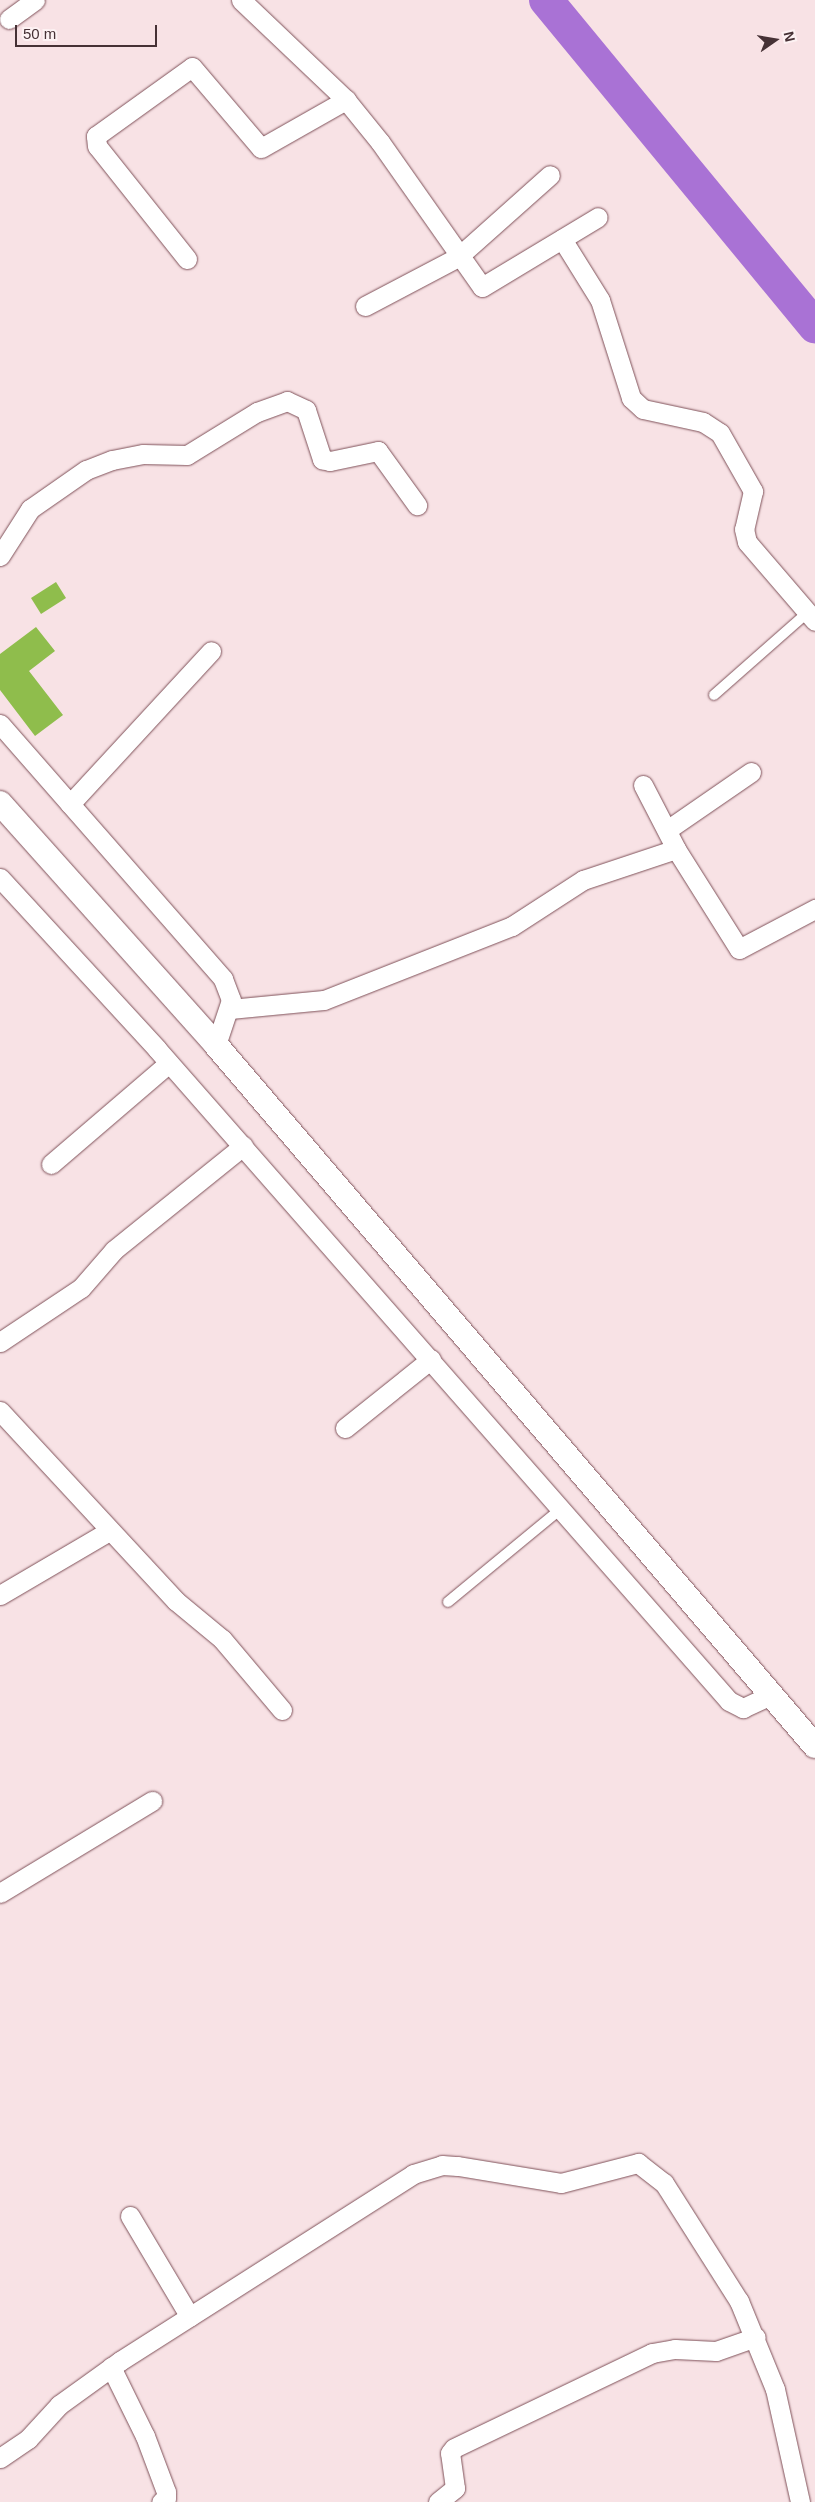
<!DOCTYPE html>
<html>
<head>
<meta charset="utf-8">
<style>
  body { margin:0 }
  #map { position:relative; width:815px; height:2502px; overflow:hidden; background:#f8e2e5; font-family:Helvetica,sans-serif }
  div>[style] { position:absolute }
  .river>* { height:34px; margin:-17px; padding:0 17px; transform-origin:17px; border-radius:17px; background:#a972d5 }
  .building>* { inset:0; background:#8fbd4c }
  .roads { filter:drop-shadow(0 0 1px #7f5159) drop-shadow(0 0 1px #7f5159) }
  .service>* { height:10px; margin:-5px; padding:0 5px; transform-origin:5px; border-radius:5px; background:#fff }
  .minor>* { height:19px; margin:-9.5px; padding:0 9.5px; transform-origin:9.5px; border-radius:9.5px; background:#fff }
  .tertiary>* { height:24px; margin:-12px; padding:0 12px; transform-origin:12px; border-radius:12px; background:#fff }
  span { translate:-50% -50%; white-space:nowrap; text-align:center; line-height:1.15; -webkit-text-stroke:4px #fdf2f3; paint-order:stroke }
  .north { position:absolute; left:750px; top:15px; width:50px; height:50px; -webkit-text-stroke:4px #fdf2f3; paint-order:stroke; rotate:77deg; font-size:14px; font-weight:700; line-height:20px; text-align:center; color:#463135 }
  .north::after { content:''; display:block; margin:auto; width:18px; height:22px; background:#463135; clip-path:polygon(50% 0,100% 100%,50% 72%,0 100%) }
  .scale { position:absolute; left:15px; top:25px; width:142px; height:22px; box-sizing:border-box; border:2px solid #463135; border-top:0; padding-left:6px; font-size:15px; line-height:18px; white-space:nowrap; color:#463135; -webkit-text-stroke:4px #fdf2f3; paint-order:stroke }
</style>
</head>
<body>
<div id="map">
  <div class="river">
    <i style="left:546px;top:0;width:423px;rotate:50.5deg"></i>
  </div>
  <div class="building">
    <i style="clip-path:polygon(56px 582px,66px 598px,41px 614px,31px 598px)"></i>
    <i style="clip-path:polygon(36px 627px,55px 651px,29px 671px,63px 715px,35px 736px,0 690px,0 654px)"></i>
  </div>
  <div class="roads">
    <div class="service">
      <i style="left:714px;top:695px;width:125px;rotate:-41.4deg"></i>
      <i style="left:448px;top:1602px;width:146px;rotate:-39.5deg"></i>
    </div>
    <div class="minor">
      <i style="left:241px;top:0;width:145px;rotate:43.6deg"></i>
      <i style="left:346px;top:100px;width:54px;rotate:51deg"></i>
      <i style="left:380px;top:142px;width:177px;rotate:54.9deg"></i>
      <i style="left:482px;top:287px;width:135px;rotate:-31.1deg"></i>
      <i style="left:9px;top:19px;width:32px;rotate:-36deg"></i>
      <i style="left:562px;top:239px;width:72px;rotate:58.1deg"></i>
      <i style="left:600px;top:300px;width:103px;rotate:72.4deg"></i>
      <i style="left:631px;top:398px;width:16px;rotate:43deg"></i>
      <i style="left:643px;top:409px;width:61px;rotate:12.2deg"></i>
      <i style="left:703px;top:422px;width:20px;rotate:33deg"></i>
      <i style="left:720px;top:433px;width:67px;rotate:60.4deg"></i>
      <i style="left:753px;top:491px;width:39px;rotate:103deg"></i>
      <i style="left:744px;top:529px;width:13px;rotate:77deg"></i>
      <i style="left:747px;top:542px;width:104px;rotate:49.3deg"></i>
      <i style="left:187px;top:259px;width:144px;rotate:-128.5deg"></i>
      <i style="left:97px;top:146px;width:10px;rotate:-96deg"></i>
      <i style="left:96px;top:136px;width:118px;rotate:-35.7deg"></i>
      <i style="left:192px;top:67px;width:106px;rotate:49.6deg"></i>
      <i style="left:261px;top:148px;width:98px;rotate:-29.5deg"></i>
      <i style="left:365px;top:306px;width:105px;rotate:-27.8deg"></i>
      <i style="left:458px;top:257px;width:123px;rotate:-41.7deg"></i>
      <i style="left:0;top:556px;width:56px;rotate:-57.4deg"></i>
      <i style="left:30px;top:509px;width:68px;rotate:-34.9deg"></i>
      <i style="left:86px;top:470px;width:28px;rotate:-21deg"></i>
      <i style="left:112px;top:460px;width:32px;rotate:-11deg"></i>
      <i style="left:143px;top:454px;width:44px;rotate:1.3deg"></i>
      <i style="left:187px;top:455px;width:82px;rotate:-31.6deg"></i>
      <i style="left:257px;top:412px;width:32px;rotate:-20deg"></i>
      <i style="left:287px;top:401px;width:21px;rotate:25deg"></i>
      <i style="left:306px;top:410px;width:52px;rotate:71.9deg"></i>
      <i style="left:322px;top:459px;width:8px;rotate:14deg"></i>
      <i style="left:330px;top:461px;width:49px;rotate:-11.8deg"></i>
      <i style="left:378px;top:451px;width:67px;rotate:54.2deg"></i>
      <i style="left:0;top:724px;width:339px;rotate:48.8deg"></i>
      <i style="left:223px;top:979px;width:22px;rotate:69deg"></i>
      <i style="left:231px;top:1000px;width:47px;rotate:108.4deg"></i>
      <i style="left:643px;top:785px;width:72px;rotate:62.7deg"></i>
      <i style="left:676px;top:849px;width:118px;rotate:57.8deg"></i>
      <i style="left:739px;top:949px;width:86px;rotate:-27.8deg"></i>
      <i style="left:70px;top:804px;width:208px;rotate:-47.3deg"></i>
      <i style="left:667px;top:830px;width:102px;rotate:-34.6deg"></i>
      <i style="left:0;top:878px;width:232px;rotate:47.4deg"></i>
      <i style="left:157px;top:1049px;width:867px;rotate:48.74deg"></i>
      <i style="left:729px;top:1701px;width:16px;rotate:27deg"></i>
      <i style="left:743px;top:1708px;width:31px;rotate:-25deg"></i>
      <i style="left:230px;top:1009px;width:94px;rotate:-5.5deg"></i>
      <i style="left:324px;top:1000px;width:202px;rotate:-21.5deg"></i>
      <i style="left:512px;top:926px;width:85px;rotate:-32.9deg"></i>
      <i style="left:583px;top:880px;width:98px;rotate:-18.4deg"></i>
      <i style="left:51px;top:1164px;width:155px;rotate:-40.6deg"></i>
      <i style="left:0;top:1342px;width:97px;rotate:-33.7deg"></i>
      <i style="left:81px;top:1288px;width:50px;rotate:-49deg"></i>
      <i style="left:114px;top:1250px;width:166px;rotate:-38.9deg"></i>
      <i style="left:0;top:1411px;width:259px;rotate:47.2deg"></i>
      <i style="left:176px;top:1601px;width:60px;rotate:39.6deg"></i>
      <i style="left:222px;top:1639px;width:93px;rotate:49.8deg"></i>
      <i style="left:345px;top:1428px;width:110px;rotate:-38.7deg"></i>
      <i style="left:0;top:1595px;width:126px;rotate:-30.4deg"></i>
      <i style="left:0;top:1893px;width:178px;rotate:-31.2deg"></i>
      <i style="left:130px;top:2216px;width:117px;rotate:59.3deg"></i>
      <i style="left:111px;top:2367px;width:77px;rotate:63.8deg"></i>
      <i style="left:145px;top:2436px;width:60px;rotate:69.4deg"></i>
      <i style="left:166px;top:2492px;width:6px;rotate:90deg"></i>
      <i style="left:166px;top:2498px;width:6px;rotate:141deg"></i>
      <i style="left:0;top:2458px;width:34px;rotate:-34deg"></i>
      <i style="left:28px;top:2439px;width:46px;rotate:-47.6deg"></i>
      <i style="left:59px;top:2405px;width:75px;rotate:-35.8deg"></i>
      <i style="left:120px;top:2361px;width:348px;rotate:-32.5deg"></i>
      <i style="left:413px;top:2174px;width:30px;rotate:-17deg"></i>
      <i style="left:442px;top:2165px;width:16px;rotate:4deg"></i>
      <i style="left:458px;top:2166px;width:104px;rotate:9.4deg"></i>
      <i style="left:561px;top:2183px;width:80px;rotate:-14.6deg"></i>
      <i style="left:638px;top:2163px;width:33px;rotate:38deg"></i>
      <i style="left:664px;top:2183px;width:140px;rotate:57.6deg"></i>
      <i style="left:739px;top:2301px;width:95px;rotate:67.8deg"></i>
      <i style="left:775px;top:2389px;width:116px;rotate:77.5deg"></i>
      <i style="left:438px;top:2502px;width:22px;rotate:-39deg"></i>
      <i style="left:455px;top:2488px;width:35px;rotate:-98deg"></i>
      <i style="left:450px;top:2453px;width:6px;rotate:-51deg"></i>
      <i style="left:454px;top:2448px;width:220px;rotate:-25.6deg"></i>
      <i style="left:652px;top:2353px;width:23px;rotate:-10deg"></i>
      <i style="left:675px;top:2349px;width:41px;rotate:2.8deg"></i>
      <i style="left:716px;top:2351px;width:42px;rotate:-19.3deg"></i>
    </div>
    <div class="tertiary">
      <i style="left:0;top:803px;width:324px;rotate:48.2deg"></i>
      <i style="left:216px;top:1045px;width:922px;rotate:49.49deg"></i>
    </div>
  </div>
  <div class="north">N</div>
  <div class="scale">50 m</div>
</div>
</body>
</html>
